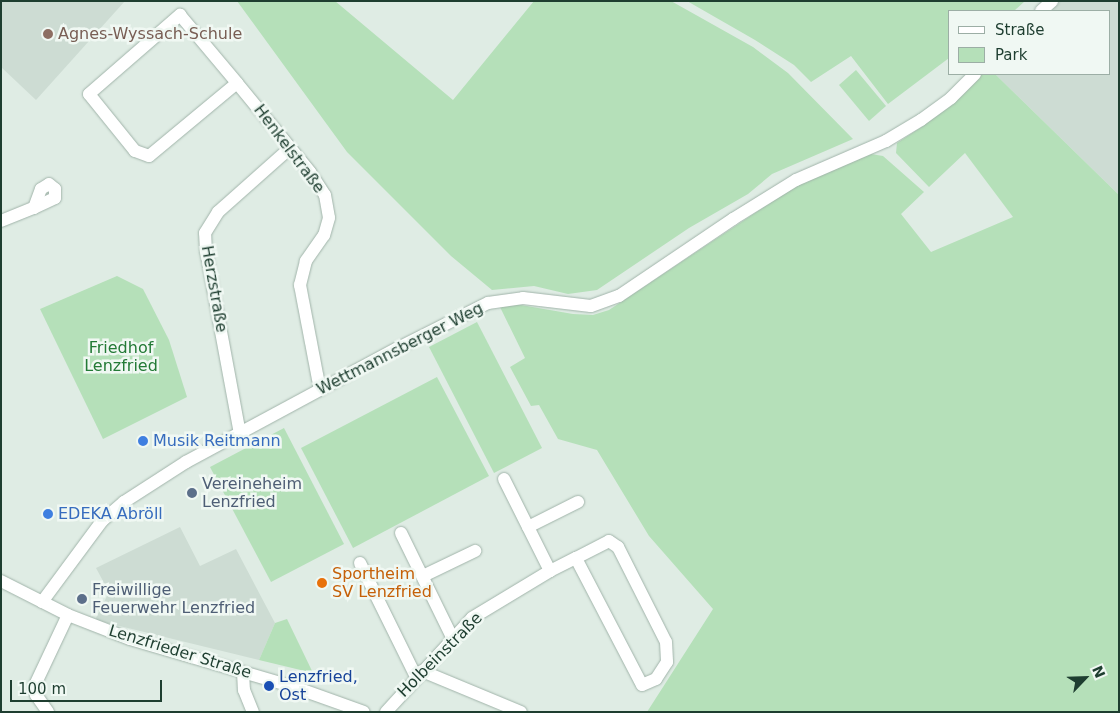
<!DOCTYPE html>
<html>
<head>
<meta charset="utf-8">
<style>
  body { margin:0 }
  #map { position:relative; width:1120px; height:713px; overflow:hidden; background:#dfece4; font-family:"DejaVu Sans",sans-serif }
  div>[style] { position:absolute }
  .built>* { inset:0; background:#cddcd3 }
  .green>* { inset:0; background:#b5e0b9 }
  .roads { filter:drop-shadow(0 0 1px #a1b4aa) drop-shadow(0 0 1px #a1b4aa) }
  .minor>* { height:12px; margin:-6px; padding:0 6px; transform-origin:6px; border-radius:6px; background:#fff }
  .dots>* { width:14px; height:14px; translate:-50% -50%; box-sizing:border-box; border:2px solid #f0f8f3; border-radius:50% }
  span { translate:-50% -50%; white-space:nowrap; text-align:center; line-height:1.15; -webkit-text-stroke:5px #f0f8f3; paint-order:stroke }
  .education-label { font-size:16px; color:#785e54 }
  .left { translate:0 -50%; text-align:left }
  .street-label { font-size:16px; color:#1e3e30 }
  .park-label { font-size:16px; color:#237a36 }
  .shop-label { font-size:16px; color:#366cbe }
  .service-label { font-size:16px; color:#4e5e75 }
  .food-label { font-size:16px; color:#c56008 }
  .transit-label { font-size:16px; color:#164399 }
  .frame { position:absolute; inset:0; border:2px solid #1e3e30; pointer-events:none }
  .legend { position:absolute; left:948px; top:10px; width:162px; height:65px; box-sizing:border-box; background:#f0f8f3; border:1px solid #9caea5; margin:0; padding:6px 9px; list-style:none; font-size:15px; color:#1e3e30 }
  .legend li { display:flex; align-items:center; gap:10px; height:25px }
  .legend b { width:25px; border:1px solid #9caea5 }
  .north { position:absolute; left:1060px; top:653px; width:50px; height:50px; -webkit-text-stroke:4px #f0f8f3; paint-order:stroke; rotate:66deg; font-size:14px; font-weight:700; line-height:20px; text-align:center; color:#1e3e30 }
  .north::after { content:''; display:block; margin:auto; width:18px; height:22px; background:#1e3e30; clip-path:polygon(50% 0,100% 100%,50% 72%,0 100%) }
  .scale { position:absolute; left:10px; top:680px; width:152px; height:22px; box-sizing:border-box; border:2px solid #1e3e30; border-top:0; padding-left:6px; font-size:15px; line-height:18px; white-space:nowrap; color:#1e3e30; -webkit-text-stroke:4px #f0f8f3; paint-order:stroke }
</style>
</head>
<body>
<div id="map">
  <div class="built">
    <i style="clip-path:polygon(1px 1px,125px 1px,36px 100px,1px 67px)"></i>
    <i style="clip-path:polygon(1058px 1px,1119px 1px,1119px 195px,995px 74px,1109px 74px,1109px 11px,1047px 11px)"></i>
    <i style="clip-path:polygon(180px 527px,200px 566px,236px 549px,275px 623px,259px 660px,95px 620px,109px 592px,96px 568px)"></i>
  </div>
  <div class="green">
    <i style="clip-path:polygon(237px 1px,335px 1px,453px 100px,534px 1px,671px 1px,753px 47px,788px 73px,853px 139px,772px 174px,748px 194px,689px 228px,597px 290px,568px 294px,534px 286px,492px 290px,451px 256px,347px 152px)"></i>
    <i style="clip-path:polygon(687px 1px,1025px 1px,1014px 11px,949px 11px,949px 58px,888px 104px,851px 56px,811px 82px,794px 65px,755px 40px)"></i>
    <i style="clip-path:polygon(856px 70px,886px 106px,869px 121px,839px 85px)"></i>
    <i style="clip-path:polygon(981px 74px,995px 74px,1119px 195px,1119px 712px,647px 712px,713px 609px,649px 536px,597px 450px,558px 439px,539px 405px,531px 406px,510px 367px,525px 358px,500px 307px,515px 304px,573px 314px,593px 315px,609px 310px,797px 185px,871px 154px,883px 156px,924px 192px,901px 214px,931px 252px,1013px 217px,965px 153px,929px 187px,896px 153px,897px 143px,923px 126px)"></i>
    <i style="clip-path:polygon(117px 276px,143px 289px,169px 340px,187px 397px,103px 439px,40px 309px)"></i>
    <i style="clip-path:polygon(477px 322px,542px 448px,494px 473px,429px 347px)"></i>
    <i style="clip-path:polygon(437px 377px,489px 476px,353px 548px,301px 448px)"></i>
    <i style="clip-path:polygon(284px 428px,344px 544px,271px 582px,210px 467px)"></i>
    <i style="clip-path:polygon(287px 619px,313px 673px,259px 660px,275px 623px)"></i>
  </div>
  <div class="roads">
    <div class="minor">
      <i style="left:1041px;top:11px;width:15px;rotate:-42deg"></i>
      <i style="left:237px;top:83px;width:114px;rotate:140.3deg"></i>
      <i style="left:149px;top:156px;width:15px;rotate:-160deg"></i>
      <i style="left:135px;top:151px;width:73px;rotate:-128.9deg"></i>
      <i style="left:89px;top:94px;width:121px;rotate:-41deg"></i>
      <i style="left:180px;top:15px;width:89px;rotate:50deg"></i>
      <i style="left:237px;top:83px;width:115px;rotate:50.6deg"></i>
      <i style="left:310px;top:172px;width:27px;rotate:57deg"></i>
      <i style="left:325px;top:195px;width:23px;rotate:80deg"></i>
      <i style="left:329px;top:218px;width:18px;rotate:106deg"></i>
      <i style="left:324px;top:235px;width:32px;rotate:125deg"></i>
      <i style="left:306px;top:261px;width:25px;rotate:104deg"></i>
      <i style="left:300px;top:285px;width:107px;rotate:79.2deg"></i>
      <i style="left:49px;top:184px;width:8px;rotate:40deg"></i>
      <i style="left:55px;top:189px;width:9px;rotate:90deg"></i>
      <i style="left:55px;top:198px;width:23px;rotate:155deg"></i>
      <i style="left:34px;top:208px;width:20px;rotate:-70deg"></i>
      <i style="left:41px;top:189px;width:9px;rotate:-32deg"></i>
      <i style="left:1px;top:221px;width:35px;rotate:-22deg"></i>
      <i style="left:240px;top:434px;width:186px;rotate:-100.5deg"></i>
      <i style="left:206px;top:251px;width:18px;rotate:-93deg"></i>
      <i style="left:205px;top:233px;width:25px;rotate:-58deg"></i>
      <i style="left:218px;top:212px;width:96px;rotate:-41.6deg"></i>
      <i style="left:504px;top:479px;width:103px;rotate:63.4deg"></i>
      <i style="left:528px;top:527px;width:56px;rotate:-26.6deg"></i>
      <i style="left:401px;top:533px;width:116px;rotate:63.9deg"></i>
      <i style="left:360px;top:563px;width:127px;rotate:63.8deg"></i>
      <i style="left:423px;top:576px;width:58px;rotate:-25.7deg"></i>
      <i style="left:1px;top:581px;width:75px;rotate:26.9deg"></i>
      <i style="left:68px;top:615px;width:66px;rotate:21.2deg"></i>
      <i style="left:130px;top:639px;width:171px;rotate:16.3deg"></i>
      <i style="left:294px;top:687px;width:74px;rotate:19.7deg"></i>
      <i style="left:42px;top:602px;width:101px;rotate:-53.5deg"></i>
      <i style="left:102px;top:521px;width:29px;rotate:-41deg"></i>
      <i style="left:124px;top:502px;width:74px;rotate:-32.8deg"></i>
      <i style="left:186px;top:462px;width:238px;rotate:-28.3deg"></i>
      <i style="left:396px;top:349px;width:103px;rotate:-26.6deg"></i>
      <i style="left:488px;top:303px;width:35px;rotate:-8deg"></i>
      <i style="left:523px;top:298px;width:68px;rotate:6.7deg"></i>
      <i style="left:591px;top:306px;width:30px;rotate:-20deg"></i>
      <i style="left:619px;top:296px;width:138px;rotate:-34deg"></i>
      <i style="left:733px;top:219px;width:74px;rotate:-31.8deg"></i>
      <i style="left:796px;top:180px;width:98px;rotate:-23.4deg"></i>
      <i style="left:886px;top:141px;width:41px;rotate:-31deg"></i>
      <i style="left:921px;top:120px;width:37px;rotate:-36deg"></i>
      <i style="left:951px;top:98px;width:34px;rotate:-45deg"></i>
      <i style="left:422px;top:671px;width:107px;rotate:22.5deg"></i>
      <i style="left:243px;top:672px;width:18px;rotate:87deg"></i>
      <i style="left:244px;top:690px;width:24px;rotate:68deg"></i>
      <i style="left:48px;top:712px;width:21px;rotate:-125deg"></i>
      <i style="left:36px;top:695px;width:10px;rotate:-96deg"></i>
      <i style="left:35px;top:685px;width:77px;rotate:-64.8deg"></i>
      <i style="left:386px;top:712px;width:127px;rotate:-47.5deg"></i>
      <i style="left:472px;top:618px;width:91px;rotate:-31.1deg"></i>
      <i style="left:550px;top:571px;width:29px;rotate:-27deg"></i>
      <i style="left:576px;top:558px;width:37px;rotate:-27deg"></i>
      <i style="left:609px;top:541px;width:11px;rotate:34deg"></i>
      <i style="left:618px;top:547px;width:106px;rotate:63.2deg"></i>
      <i style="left:666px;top:642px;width:20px;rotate:87deg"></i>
      <i style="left:667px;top:662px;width:20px;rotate:123deg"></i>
      <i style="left:656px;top:679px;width:15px;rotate:157deg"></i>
      <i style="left:642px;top:685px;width:143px;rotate:-117.5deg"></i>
    </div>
  </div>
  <div class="dots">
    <i style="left:48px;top:34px;background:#8d6e63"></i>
    <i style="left:143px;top:441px;background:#3f7fe0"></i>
    <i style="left:192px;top:493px;background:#5c6f8a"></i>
    <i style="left:48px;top:514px;background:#3f7fe0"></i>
    <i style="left:322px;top:583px;background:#e8710a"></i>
    <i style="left:82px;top:599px;background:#5c6f8a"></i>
    <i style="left:269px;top:686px;background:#1a4fb4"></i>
  </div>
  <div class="education-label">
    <span class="left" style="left:58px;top:34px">Agnes-Wyssach-Schule</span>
  </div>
  <div class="street-label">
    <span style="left:289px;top:149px;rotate:53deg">Henkelstraße</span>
    <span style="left:214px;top:289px;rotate:80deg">Herzstraße</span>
    <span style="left:400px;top:349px;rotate:-27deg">Wettmannsberger Weg</span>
    <span style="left:180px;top:652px;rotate:17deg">Lenzfrieder Straße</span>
    <span style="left:440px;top:655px;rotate:-45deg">Holbeinstraße</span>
  </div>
  <div class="park-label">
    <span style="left:121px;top:357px">Friedhof<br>Lenzfried</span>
  </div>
  <div class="shop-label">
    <span class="left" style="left:153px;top:441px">Musik Reitmann</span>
    <span class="left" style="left:58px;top:514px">EDEKA Abröll</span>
  </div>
  <div class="service-label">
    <span class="left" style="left:202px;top:493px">Vereineheim<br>Lenzfried</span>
    <span class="left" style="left:92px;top:599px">Freiwillige<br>Feuerwehr Lenzfried</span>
  </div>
  <div class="food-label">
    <span class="left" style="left:332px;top:583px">Sportheim<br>SV Lenzfried</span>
  </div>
  <div class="transit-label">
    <span class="left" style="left:279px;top:686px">Lenzfried,<br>Ost</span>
  </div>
  <div class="frame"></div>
  <ul class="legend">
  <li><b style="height:6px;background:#fff"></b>Straße</li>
  <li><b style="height:14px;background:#b5e0b9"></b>Park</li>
  </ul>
  <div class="north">N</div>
  <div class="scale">100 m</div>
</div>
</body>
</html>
